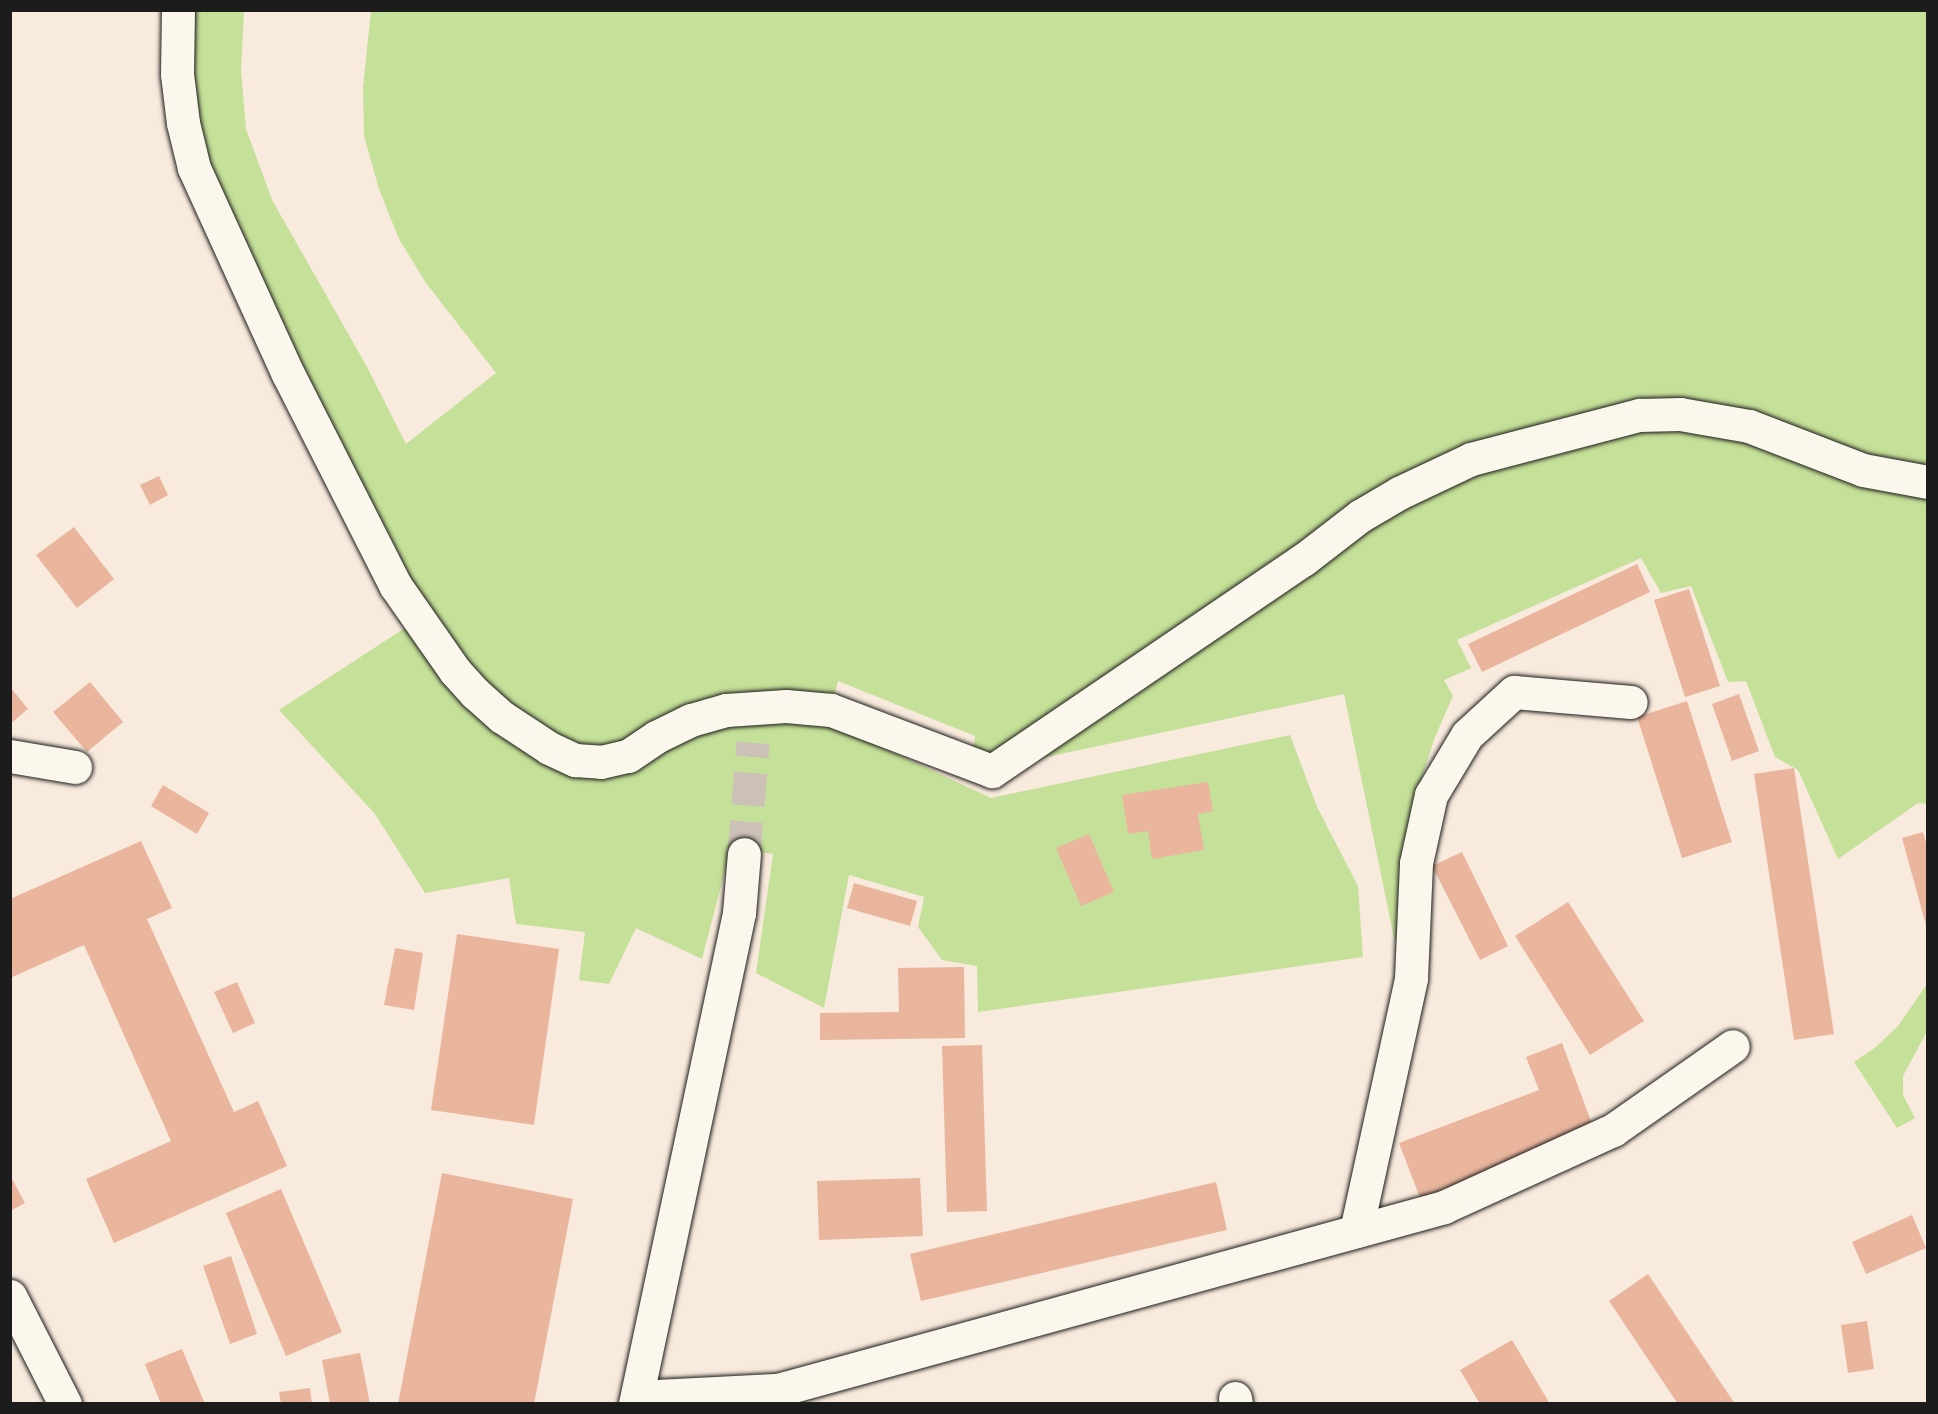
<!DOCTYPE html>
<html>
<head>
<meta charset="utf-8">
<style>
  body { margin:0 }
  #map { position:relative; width:1938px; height:1414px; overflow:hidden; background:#f8eadc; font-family:Pangolin,sans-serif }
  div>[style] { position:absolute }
  .green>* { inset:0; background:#c5e098 }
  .building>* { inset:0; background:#eab59d }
  .minor-tunnel>* { height:33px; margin-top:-16.5px; transform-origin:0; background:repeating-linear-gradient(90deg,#ccc1b6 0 33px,transparent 0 49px) }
  .roads { filter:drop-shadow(0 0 2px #1c1c1c) drop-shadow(0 0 2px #1c1c1c) }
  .minor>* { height:33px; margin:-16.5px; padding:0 16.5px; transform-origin:16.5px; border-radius:16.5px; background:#fbf7ec }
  span { translate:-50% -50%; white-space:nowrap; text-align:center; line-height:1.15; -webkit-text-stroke:6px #fbf7ec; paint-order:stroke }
  .frame { position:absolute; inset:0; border:12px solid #1c1c1c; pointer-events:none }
</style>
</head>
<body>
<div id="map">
  <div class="green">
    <i style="clip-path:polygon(187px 11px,244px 11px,241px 70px,246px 129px,272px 200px,366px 365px,406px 444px,496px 373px,426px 283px,399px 239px,379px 189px,364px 136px,363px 87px,371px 11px,1927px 11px,1927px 465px,1603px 409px,1510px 432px,1468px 446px,992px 757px,973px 750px,975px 736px,838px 681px,832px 704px,606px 748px,559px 743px,466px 668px,392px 559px,205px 163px)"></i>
    <i style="clip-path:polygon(1651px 426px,1718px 429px,1927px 497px,1927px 804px,1918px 803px,1838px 859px,1798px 770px,1775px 757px,1746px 681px,1728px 682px,1691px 586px,1661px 593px,1641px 558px,1457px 640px,1471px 668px,1444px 680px,1453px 696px,1435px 737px,1418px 790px,1404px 938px,1394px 938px,1344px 694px,1037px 759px,1364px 527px,1473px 471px)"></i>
    <i style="clip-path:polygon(408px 626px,525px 748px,664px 745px,718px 728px,779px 719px,837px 726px,991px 798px,1290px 735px,1317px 807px,1358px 886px,1363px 957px,978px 1012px,977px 966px,942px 960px,918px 927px,924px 897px,849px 875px,824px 1008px,756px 973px,773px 854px,731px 848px,702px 959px,636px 928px,609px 984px,579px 980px,585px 932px,516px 924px,509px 878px,425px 893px,375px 814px,279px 710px)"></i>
    <i style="clip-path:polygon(1927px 984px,1927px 1031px,1903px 1076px,1903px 1095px,1915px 1118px,1897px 1128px,1854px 1062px,1876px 1047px,1898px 1026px)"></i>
  </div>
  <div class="building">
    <i style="clip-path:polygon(159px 476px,168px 495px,150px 505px,140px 485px)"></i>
    <i style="clip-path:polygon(74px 527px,114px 579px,77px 608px,36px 555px)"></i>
    <i style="clip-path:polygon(1637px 564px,1650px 592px,1482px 672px,1468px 644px)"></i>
    <i style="clip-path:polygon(1689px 589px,1720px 686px,1685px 697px,1654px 600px)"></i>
    <i style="clip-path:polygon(90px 682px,123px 722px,87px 752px,53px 712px)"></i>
    <i style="clip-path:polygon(10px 687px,28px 709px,10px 724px)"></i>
    <i style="clip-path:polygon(1739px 694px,1759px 751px,1732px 761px,1712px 704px)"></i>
    <i style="clip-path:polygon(1687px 701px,1732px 842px,1682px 858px,1637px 717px)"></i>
    <i style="clip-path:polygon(1794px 768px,1834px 1034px,1794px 1040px,1754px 774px)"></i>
    <i style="clip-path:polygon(1208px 782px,1213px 811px,1198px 814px,1204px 850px,1152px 859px,1148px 831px,1128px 834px,1122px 795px)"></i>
    <i style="clip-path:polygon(163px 785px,209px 813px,197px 834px,151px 806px)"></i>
    <i style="clip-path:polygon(1923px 832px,1928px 850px,1927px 929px,1902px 838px)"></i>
    <i style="clip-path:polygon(1089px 834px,1114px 892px,1081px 906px,1056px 848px)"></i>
    <i style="clip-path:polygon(141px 841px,172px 908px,147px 919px,234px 1112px,258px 1101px,287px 1166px,114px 1243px,86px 1179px,171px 1141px,84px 945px,10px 978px,10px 899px)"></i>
    <i style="clip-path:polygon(1462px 852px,1508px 946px,1480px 960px,1432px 866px)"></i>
    <i style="clip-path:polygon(854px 883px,917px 901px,910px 926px,847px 908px)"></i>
    <i style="clip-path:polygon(1568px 902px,1644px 1021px,1590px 1055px,1515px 936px)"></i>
    <i style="clip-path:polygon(457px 934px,559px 949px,534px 1125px,431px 1110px)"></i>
    <i style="clip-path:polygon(395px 948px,423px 953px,414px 1010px,384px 1005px)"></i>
    <i style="clip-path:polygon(964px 967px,965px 1038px,820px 1040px,820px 1013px,899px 1012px,898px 968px)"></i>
    <i style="clip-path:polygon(237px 982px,255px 1023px,233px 1033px,214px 992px)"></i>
    <i style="clip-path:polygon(1562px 1043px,1595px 1132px,1420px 1198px,1399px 1143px,1539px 1090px,1526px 1057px)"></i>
    <i style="clip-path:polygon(982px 1045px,987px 1211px,947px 1212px,942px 1046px)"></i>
    <i style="clip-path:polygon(442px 1173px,573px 1199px,534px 1404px,398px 1404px)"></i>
    <i style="clip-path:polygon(10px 1175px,25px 1203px,10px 1211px)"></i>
    <i style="clip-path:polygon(920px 1178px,923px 1236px,819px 1240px,817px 1181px)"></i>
    <i style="clip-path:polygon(1216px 1182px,1227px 1230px,921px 1301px,910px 1254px)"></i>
    <i style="clip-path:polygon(281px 1189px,342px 1332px,286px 1356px,226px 1213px)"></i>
    <i style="clip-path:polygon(1912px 1215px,1926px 1248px,1866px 1274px,1852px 1242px)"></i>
    <i style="clip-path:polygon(231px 1256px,257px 1334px,230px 1344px,203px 1266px)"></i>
    <i style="clip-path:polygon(1648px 1274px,1735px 1404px,1678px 1404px,1609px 1301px)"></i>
    <i style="clip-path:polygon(1867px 1321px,1874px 1369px,1848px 1373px,1841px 1325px)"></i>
    <i style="clip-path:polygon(1512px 1340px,1550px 1404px,1480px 1404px,1460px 1370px)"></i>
    <i style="clip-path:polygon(182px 1349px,205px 1404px,161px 1404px,145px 1364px)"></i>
    <i style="clip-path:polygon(360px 1353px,370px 1404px,330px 1404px,322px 1360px)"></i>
    <i style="clip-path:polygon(310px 1388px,312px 1404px,281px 1404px,279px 1392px)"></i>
  </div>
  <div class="minor-tunnel">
    <i style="left:744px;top:854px;width:112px;rotate:-85.4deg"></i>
  </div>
  <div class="roads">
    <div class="minor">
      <i style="left:178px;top:10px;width:64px;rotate:90.9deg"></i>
      <i style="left:177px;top:74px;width:49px;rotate:83deg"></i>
      <i style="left:183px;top:123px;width:46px;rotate:76.3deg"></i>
      <i style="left:194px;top:168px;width:226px;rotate:65.5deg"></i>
      <i style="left:288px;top:374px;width:237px;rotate:63.1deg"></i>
      <i style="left:395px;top:585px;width:105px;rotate:55.1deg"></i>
      <i style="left:455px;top:671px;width:30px;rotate:48deg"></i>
      <i style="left:475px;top:693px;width:36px;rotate:42deg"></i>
      <i style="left:502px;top:717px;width:56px;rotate:33.4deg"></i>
      <i style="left:549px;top:748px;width:29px;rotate:25deg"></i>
      <i style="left:575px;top:760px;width:26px;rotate:4deg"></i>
      <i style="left:601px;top:762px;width:28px;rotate:-13deg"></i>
      <i style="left:628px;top:756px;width:34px;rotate:-34deg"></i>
      <i style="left:656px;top:737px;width:39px;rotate:-26deg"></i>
      <i style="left:691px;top:720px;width:36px;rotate:-16deg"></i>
      <i style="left:726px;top:710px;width:60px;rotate:-3.8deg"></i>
      <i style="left:786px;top:706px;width:45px;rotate:5.1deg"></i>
      <i style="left:831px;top:710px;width:172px;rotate:20.8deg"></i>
      <i style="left:992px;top:771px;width:376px;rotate:-34.2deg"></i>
      <i style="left:1303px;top:560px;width:72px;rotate:-37.7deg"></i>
      <i style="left:1360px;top:516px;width:45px;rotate:-30.5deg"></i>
      <i style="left:1399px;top:493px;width:80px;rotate:-25.3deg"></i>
      <i style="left:1471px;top:459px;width:174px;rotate:-14.7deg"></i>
      <i style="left:1639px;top:415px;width:41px;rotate:-1.4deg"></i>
      <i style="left:1680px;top:414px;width:70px;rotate:9.9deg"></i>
      <i style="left:1749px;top:426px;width:122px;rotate:21.1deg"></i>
      <i style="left:1863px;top:470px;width:66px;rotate:10.5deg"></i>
      <i style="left:10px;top:756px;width:66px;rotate:9.6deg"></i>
      <i style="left:1356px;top:1231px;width:259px;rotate:-77.7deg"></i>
      <i style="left:1411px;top:978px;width:115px;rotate:-87.5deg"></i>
      <i style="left:1416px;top:863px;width:70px;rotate:-77.6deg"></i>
      <i style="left:1431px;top:795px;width:70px;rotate:-59deg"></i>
      <i style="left:1467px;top:735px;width:64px;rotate:-42.5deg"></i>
      <i style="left:1514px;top:692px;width:117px;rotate:4.9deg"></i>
      <i style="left:10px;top:1296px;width:121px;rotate:63deg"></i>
      <i style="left:638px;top:1397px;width:140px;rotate:-2.9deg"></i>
      <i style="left:778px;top:1390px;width:691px;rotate:-15.36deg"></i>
      <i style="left:1444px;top:1207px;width:186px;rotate:-24.5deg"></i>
      <i style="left:1613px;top:1130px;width:146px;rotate:-35deg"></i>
      <i style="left:1235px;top:1398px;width:6px;rotate:81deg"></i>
      <i style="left:635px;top:1404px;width:502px;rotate:-78.04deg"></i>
      <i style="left:739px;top:913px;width:59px;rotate:-85.2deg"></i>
    </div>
  </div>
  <div class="frame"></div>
</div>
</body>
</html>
